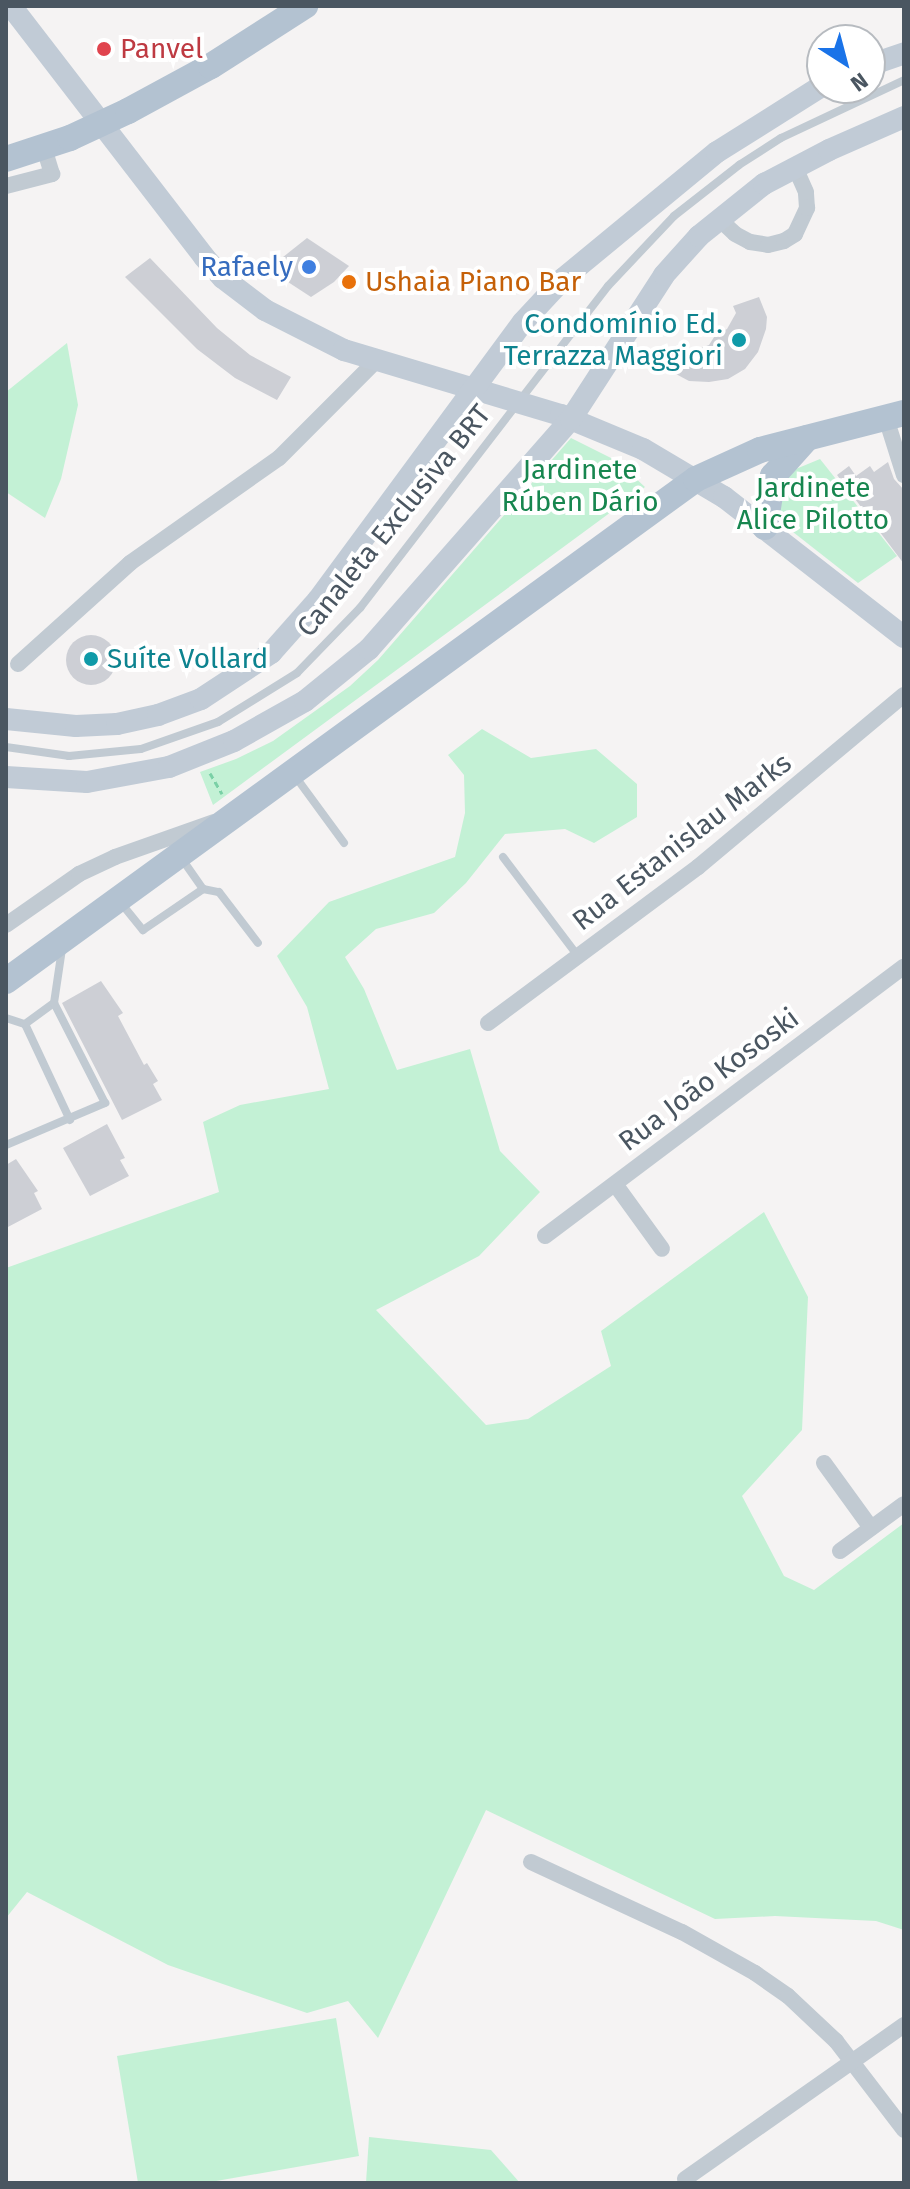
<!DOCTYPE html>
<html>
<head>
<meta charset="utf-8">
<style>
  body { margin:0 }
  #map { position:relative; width:910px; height:2189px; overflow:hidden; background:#f5f3f3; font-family:"Fira Sans",sans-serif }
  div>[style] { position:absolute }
  .green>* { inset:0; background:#c3f1d5 }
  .building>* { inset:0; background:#cdcfd5 }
  .round { border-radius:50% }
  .path>* { height:3px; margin-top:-1.5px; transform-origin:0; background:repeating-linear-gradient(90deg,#7ad0a6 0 6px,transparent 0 10px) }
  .lane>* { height:8px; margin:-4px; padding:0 4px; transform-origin:4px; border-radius:4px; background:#c1cad2 }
  .street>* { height:16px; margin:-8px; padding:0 8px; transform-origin:8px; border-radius:8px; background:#c1cad2 }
  .secondary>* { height:22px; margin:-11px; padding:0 11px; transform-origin:11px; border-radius:11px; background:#c1cbd6 }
  .primary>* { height:26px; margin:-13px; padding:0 13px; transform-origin:13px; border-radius:13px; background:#b3c2d1 }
  .dots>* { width:22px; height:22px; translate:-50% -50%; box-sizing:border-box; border:4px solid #fff; border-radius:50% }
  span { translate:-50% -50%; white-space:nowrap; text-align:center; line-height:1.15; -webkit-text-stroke:8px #fff; paint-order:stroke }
  .health-label { font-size:28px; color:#be3a42 }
  .left { translate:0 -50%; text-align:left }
  .shop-label { font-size:28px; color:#366cbe }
  .right { translate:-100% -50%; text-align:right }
  .food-label { font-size:28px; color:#c56008 }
  .culture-label { font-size:28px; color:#0d838f }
  .park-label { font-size:28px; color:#17864f }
  .street-label { font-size:28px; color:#4a5661 }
  .frame { position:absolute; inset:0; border:8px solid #4a5661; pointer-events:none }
  .north { position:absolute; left:806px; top:24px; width:80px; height:80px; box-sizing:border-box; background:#fff; border:2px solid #b7bbc0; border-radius:50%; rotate:144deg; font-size:22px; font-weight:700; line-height:32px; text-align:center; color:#4a5661 }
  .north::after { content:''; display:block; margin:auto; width:28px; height:36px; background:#1a73e8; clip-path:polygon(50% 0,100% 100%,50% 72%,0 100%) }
</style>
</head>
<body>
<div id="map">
  <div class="green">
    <i style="clip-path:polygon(67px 343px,78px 405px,61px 479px,45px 518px,6px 492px,6px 392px)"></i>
    <i style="clip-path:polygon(571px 438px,617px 461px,645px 487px,213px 805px,200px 772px,236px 759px,273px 741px,350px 686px,378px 660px)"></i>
    <i style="clip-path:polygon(820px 459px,897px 556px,858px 583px,793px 532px,782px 520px,778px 507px,785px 481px,791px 471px)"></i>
    <i style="clip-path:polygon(482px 729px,531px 758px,596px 749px,637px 784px,637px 817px,594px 843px,565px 829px,505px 834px,466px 883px,434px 913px,376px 929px,345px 957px,364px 989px,397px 1070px,470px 1049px,500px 1151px,540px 1192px,479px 1256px,376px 1310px,486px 1425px,528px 1419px,611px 1366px,601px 1331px,764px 1212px,808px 1297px,802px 1430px,742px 1496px,784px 1576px,814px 1590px,904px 1523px,904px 1930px,876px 1921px,775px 1916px,715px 1919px,486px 1810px,378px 2038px,348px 2001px,307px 2013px,168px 1965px,27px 1892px,6px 1918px,6px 1268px,219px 1192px,203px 1122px,240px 1105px,329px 1089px,307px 1007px,277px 956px,329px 902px,455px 857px,465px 813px,464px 775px,448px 755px)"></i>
    <i style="clip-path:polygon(336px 2018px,359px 2156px,205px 2183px,138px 2183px,117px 2056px)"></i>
    <i style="clip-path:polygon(369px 2137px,491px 2150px,520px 2183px,366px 2183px)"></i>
  </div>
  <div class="building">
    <i style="clip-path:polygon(307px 238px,349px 266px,334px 282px,311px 297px,268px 269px)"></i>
    <i style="clip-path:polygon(150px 258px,217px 328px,250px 355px,291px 377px,277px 400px,235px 378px,197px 349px,125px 277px)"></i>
    <i style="clip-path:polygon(759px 297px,767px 317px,766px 329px,758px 352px,745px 369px,728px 379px,709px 382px,689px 381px,674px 373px,685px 348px,693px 351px,709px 345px,716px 334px,727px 329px,736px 313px,733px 306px)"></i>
    <i style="clip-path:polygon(888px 462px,894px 479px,904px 490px,904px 564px,837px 475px,849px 466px,856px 476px,870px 466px,874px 472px)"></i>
    <i class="round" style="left:66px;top:635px;width:50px;height:50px"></i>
    <i style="clip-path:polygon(101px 981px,123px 1013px,118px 1016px,144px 1065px,147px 1063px,158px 1081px,153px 1084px,162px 1100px,122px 1120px,62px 1003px)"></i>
    <i style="clip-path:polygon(107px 1124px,125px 1158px,120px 1160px,129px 1176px,90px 1196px,63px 1148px)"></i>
    <i style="clip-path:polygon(16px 1159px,38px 1191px,34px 1193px,42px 1209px,6px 1228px,6px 1165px)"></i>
  </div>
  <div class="path">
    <i style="left:210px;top:773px;width:24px;rotate:60deg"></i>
  </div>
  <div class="lane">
    <i style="left:6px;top:747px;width:64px;rotate:8.1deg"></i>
    <i style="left:69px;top:756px;width:72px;rotate:-5.6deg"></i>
    <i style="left:141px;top:749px;width:82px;rotate:-19.3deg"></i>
    <i style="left:218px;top:722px;width:93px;rotate:-31.8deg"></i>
    <i style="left:297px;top:673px;width:91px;rotate:-45.9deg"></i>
    <i style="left:360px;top:608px;width:406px;rotate:-52.4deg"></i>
    <i style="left:608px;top:286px;width:96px;rotate:-46.7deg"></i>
    <i style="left:674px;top:216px;width:83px;rotate:-38.1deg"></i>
    <i style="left:739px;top:165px;width:50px;rotate:-32.7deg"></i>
    <i style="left:781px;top:138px;width:136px;rotate:-25.2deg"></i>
    <i style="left:295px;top:776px;width:83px;rotate:53.8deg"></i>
    <i style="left:503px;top:857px;width:124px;rotate:52.9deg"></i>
    <i style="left:203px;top:889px;width:16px;rotate:11deg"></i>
    <i style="left:219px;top:892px;width:64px;rotate:52.6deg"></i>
    <i style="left:121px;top:903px;width:35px;rotate:51deg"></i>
    <i style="left:143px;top:930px;width:73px;rotate:-34.3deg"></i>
    <i style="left:203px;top:889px;width:38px;rotate:-125deg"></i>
    <i style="left:6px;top:1018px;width:20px;rotate:18deg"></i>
    <i style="left:25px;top:1024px;width:106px;rotate:64.9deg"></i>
    <i style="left:25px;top:1024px;width:36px;rotate:-36deg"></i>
    <i style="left:6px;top:1145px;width:108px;rotate:-23deg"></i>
    <i style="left:105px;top:1103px;width:112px;rotate:-117deg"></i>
    <i style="left:54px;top:1003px;width:55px;rotate:-81.6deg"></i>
  </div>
  <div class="street">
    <i style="left:6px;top:186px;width:48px;rotate:-14.6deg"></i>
    <i style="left:52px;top:174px;width:27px;rotate:-107deg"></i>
    <i style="left:718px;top:218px;width:23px;rotate:43deg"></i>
    <i style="left:735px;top:234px;width:17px;rotate:28deg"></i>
    <i style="left:750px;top:242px;width:18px;rotate:9deg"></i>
    <i style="left:768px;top:245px;width:16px;rotate:-14deg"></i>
    <i style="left:784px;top:241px;width:13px;rotate:-32deg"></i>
    <i style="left:795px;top:234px;width:29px;rotate:-65deg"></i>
    <i style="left:807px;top:208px;width:16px;rotate:-94deg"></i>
    <i style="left:806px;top:192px;width:27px;rotate:-114deg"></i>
    <i style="left:886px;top:418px;width:60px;rotate:72.5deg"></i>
    <i style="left:18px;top:664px;width:151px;rotate:-42deg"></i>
    <i style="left:130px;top:563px;width:182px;rotate:-35.2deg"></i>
    <i style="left:279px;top:458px;width:139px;rotate:-45deg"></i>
    <i style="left:6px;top:925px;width:89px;rotate:-34.9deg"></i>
    <i style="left:79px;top:874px;width:40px;rotate:-25deg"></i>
    <i style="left:115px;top:857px;width:105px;rotate:-19.5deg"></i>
    <i style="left:488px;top:1023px;width:262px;rotate:-36.6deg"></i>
    <i style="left:698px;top:867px;width:268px;rotate:-39.9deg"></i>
    <i style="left:615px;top:1184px;width:80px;rotate:54.1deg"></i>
    <i style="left:545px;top:1236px;width:449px;rotate:-36.9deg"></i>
    <i style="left:824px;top:1463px;width:80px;rotate:54.1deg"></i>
    <i style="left:840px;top:1551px;width:79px;rotate:-36.3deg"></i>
    <i style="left:531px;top:1862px;width:166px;rotate:24.9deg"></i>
    <i style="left:682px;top:1932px;width:84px;rotate:29.3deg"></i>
    <i style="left:755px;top:1973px;width:40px;rotate:34.9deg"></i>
    <i style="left:788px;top:1996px;width:66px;rotate:43.2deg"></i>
    <i style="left:836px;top:2041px;width:112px;rotate:52.6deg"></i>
    <i style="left:685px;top:2179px;width:268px;rotate:-35.1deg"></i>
  </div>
  <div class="secondary">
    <i style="left:11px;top:6px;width:317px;rotate:52.4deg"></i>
    <i style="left:204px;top:257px;width:28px;rotate:48deg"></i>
    <i style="left:223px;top:278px;width:53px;rotate:37.3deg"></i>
    <i style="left:265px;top:310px;width:89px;rotate:26.9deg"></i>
    <i style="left:344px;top:350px;width:227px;rotate:16.7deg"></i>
    <i style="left:561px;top:415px;width:89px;rotate:22.5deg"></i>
    <i style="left:643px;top:449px;width:94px;rotate:30.7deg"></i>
    <i style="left:724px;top:497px;width:228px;rotate:37.9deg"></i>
    <i style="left:870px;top:65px;width:36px;rotate:-19deg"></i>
    <i style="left:6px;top:719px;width:70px;rotate:5.7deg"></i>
    <i style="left:76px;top:726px;width:41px;rotate:-2.8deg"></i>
    <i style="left:117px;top:724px;width:42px;rotate:-12.4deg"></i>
    <i style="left:158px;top:715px;width:46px;rotate:-20.4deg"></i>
    <i style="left:201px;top:699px;width:84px;rotate:-33.3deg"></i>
    <i style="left:271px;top:653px;width:71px;rotate:-48.4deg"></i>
    <i style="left:318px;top:600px;width:345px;rotate:-53.6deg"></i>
    <i style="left:523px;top:322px;width:60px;rotate:-47deg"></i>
    <i style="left:564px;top:278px;width:198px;rotate:-39.5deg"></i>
    <i style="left:717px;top:152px;width:124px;rotate:-32.2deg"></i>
    <i style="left:6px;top:777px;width:81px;rotate:3.5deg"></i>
    <i style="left:87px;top:782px;width:83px;rotate:-10.4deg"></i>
    <i style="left:169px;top:767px;width:70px;rotate:-21.8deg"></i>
    <i style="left:234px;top:741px;width:81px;rotate:-29.4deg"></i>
    <i style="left:305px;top:701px;width:82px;rotate:-39.1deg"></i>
    <i style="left:369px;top:649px;width:306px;rotate:-48.7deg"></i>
    <i style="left:571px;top:419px;width:171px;rotate:-57.1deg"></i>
    <i style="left:664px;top:275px;width:52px;rotate:-48.1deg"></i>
    <i style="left:699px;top:236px;width:83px;rotate:-38.7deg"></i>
    <i style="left:764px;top:184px;width:73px;rotate:-27.6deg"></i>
    <i style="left:829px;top:150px;width:82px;rotate:-23.7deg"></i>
  </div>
  <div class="primary">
    <i style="left:6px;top:159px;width:67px;rotate:-18.2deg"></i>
    <i style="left:70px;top:138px;width:64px;rotate:-25deg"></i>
    <i style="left:128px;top:111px;width:94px;rotate:-28.5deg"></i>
    <i style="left:211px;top:66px;width:112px;rotate:-32.6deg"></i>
    <i style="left:765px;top:527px;width:52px;rotate:-81.1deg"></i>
    <i style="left:773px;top:476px;width:51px;rotate:-48.2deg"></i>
    <i style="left:6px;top:981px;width:853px;rotate:-36.04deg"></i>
    <i style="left:696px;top:479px;width:70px;rotate:-24.4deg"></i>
    <i style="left:760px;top:450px;width:149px;rotate:-14.4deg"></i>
  </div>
  <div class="dots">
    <i style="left:104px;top:49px;background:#e0444e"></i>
    <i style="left:309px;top:267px;background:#3f7fe0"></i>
    <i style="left:349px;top:282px;background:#e8710a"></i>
    <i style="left:739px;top:340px;background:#0f9aa8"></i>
    <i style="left:91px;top:659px;background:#0f9aa8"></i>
  </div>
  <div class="health-label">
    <span class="left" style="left:120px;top:49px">Panvel</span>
  </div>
  <div class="shop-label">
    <span class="right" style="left:293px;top:267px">Rafaely</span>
  </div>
  <div class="food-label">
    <span class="left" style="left:365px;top:282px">Ushaia Piano Bar</span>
  </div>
  <div class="culture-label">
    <span class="right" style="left:723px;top:340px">Condomínio Ed.<br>Terrazza Maggiori</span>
    <span class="left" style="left:107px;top:659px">Suíte Vollard</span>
  </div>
  <div class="park-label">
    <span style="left:580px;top:486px">Jardinete<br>Rúben Dário</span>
    <span style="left:813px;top:504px">Jardinete<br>Alice Pilotto</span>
  </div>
  <div class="street-label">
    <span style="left:394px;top:521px;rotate:-51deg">Canaleta Exclusiva BRT</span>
    <span style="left:682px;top:842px;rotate:-38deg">Rua Estanislau Marks</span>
    <span style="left:709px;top:1080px;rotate:-37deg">Rua João Kososki</span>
  </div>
  <div class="frame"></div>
  <div class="north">N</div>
</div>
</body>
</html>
